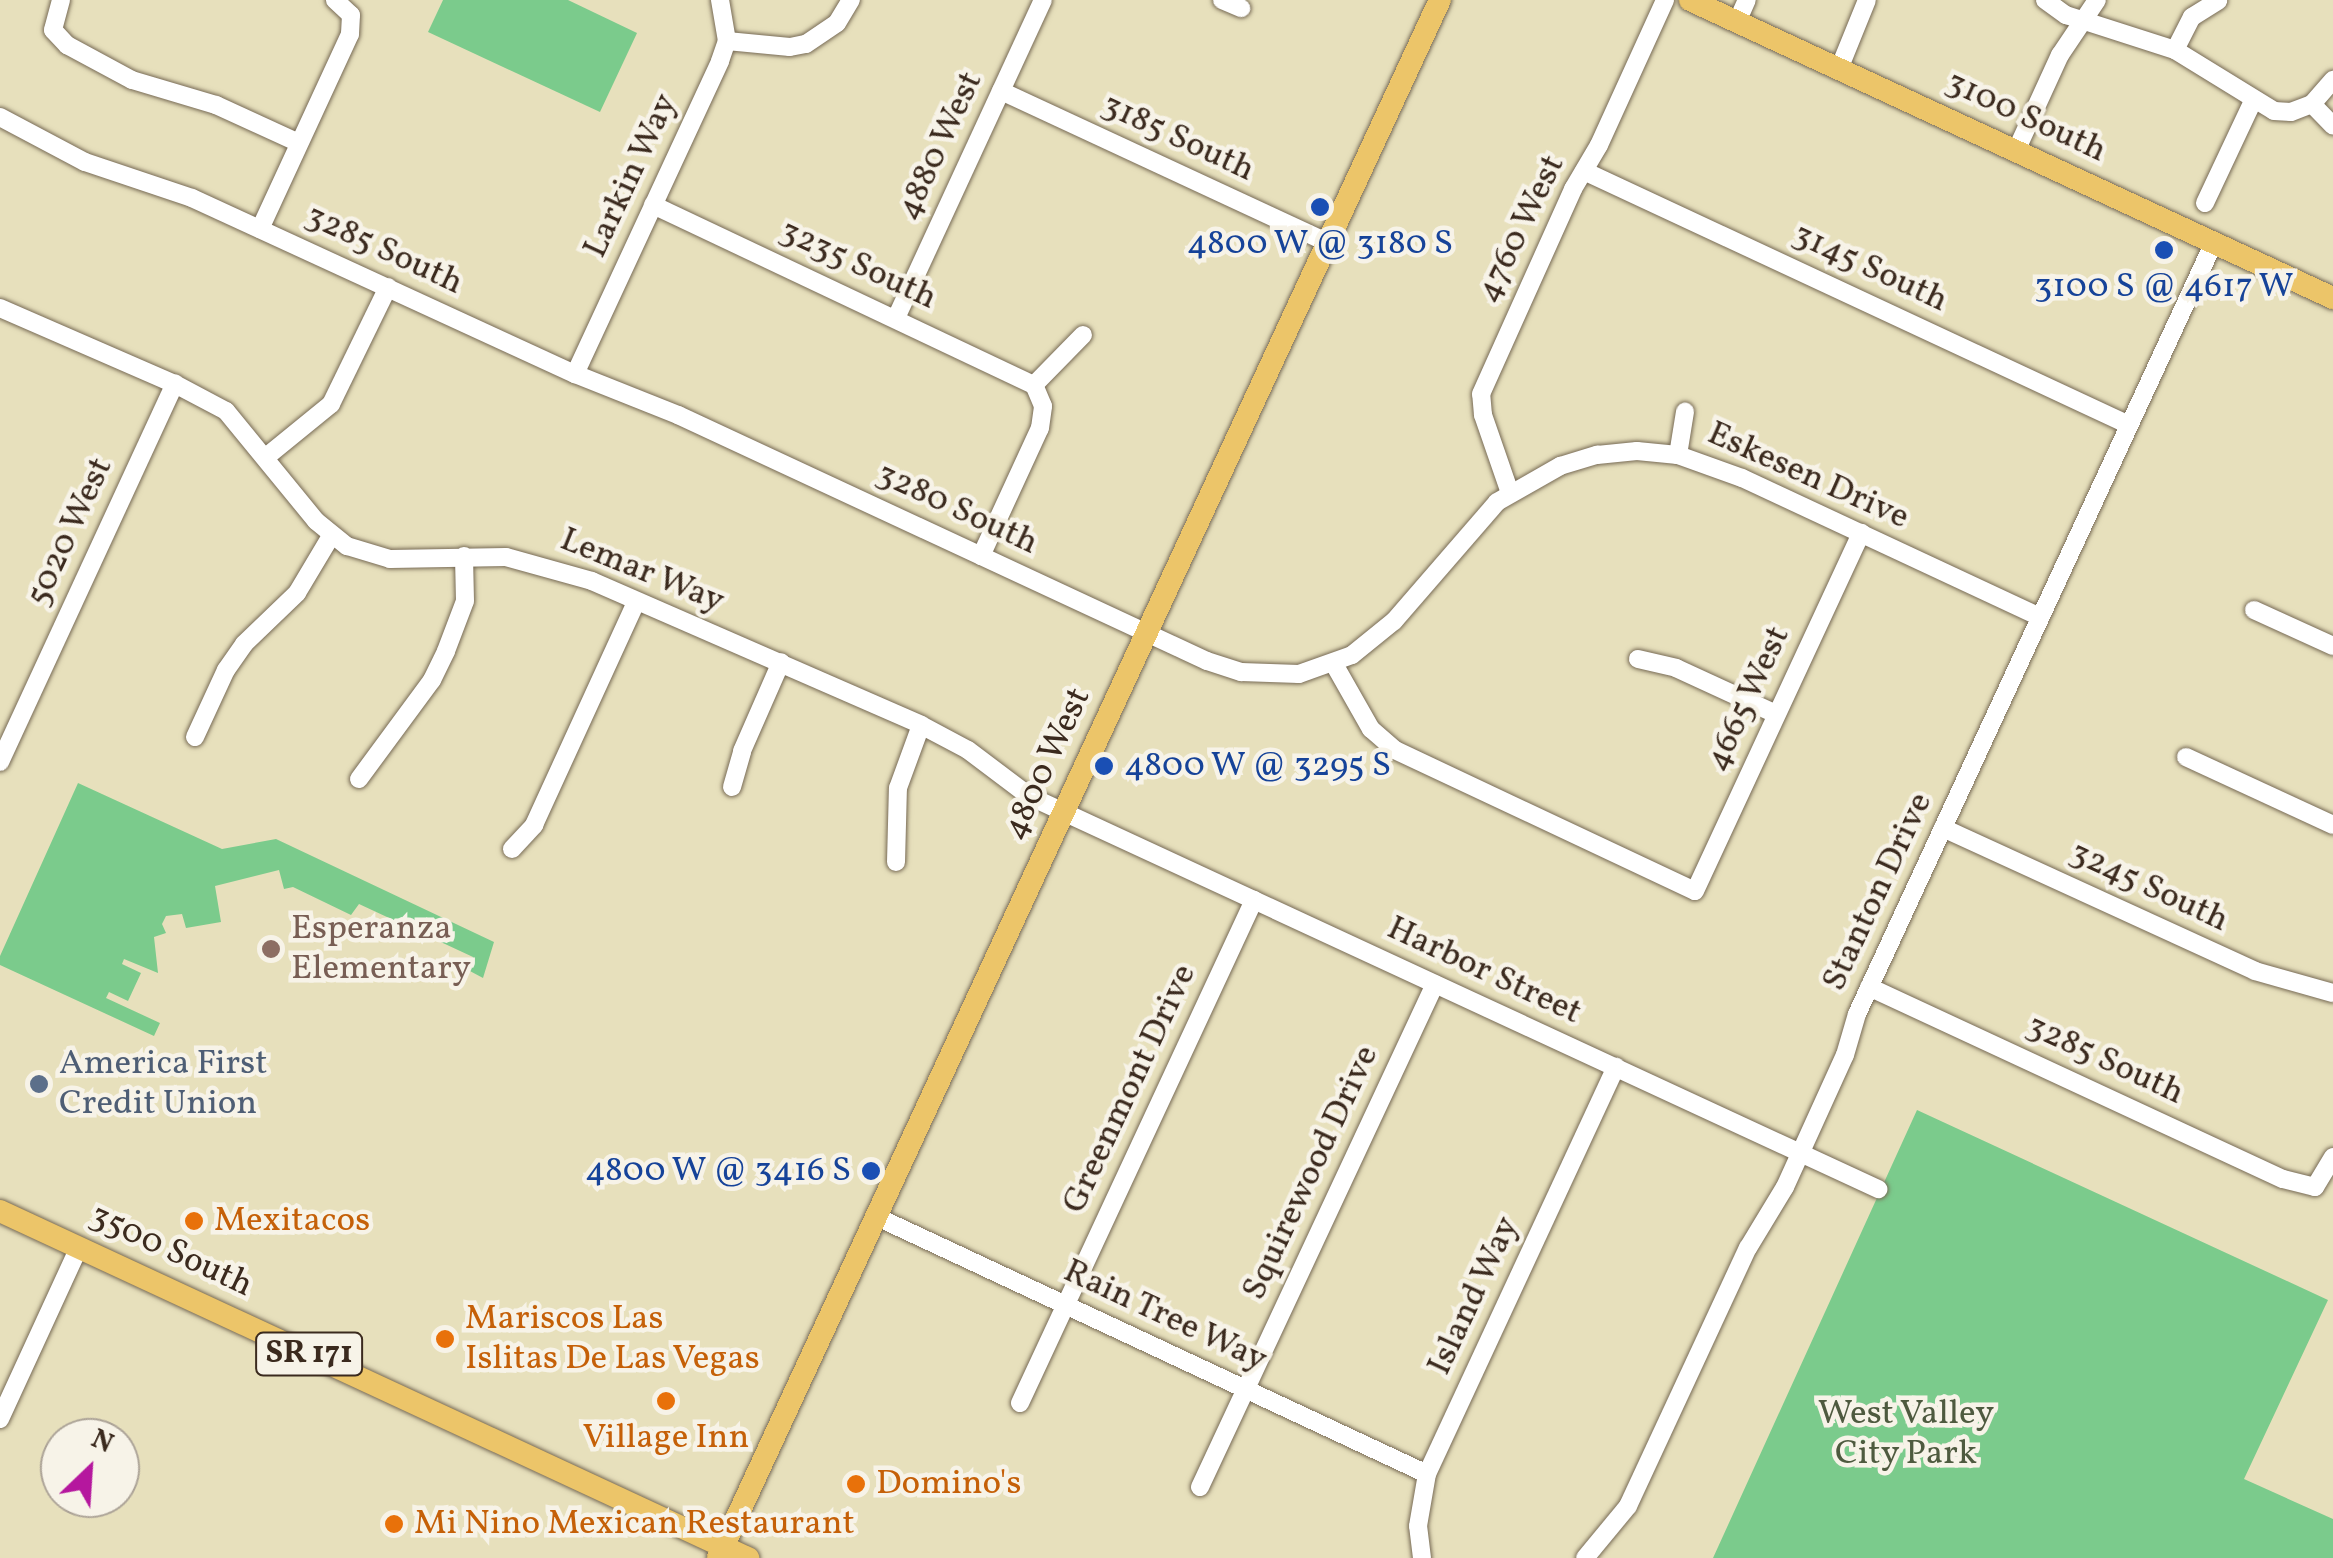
<!DOCTYPE html>
<html>
<head>
<meta charset="utf-8">
<style>
  body { margin:0 }
  #map { position:relative; width:2333px; height:1558px; overflow:hidden; background:#e7e0bc; font-family:Vollkorn,serif }
  div>[style] { position:absolute }
  .green>* { inset:0; background:#7bcb8c }
  .roads { filter:drop-shadow(0 0 2px #776a55) drop-shadow(0 0 2px #776a55) }
  .minor>* { height:18px; margin:-9px; padding:0 9px; transform-origin:9px; border-radius:9px; background:#fff }
  .major>* { height:22px; margin:-11px; padding:0 11px; transform-origin:11px; border-radius:11px; background:#ecc569 }
  .dots>* { width:28px; height:28px; translate:-50% -50%; box-sizing:border-box; border:5px solid #f7f3e8; border-radius:50% }
  span { translate:-50% -50%; white-space:nowrap; text-align:center; line-height:1.15; -webkit-text-stroke:9px #f7f3e8; paint-order:stroke }
  .shield-label span { padding:2px 8px; background:#f7f3e8; border:2px solid; border-radius:8px; -webkit-text-stroke-width:0 }
  .shield-label { font-size:32px; color:#3b2a1e; font-weight:700 }
  .street-label { font-size:35px; color:#3b2a1e }
  .transit-label { font-size:35px; color:#164399 }
  .left { translate:0 -50%; text-align:left }
  .right { translate:-100% -50%; text-align:right }
  .education-label { font-size:35px; color:#785e54 }
  .service-label { font-size:35px; color:#4e5e75 }
  .food-label { font-size:35px; color:#c56008 }
  .park-label { font-size:35px; color:#4e5a3f }
  .north { position:absolute; left:40px; top:1418px; width:100px; height:100px; box-sizing:border-box; background:#f7f3e8; border:2px solid #aca397; border-radius:50%; rotate:25deg; font-size:28px; font-weight:700; line-height:40px; text-align:center; color:#3b2a1e }
  .north::after { content:''; display:block; margin:auto; width:35px; height:45px; background:#b5179e; clip-path:polygon(50% 0,100% 100%,50% 72%,0 100%) }
</style>
</head>
<body>
<div id="map">
  <div class="green">
    <i style="clip-path:polygon(443px 0,568px 0,637px 33px,600px 112px,428px 32px)"></i>
    <i style="clip-path:polygon(78px 783px,222px 849px,276px 839px,494px 942px,483px 978px,468px 970px,473px 957px,359px 904px,351px 915px,293px 887px,284px 889px,279px 870px,215px 886px,221px 922px,186px 928px,182px 914px,166px 916px,162px 924px,166px 933px,154px 937px,158px 973px,124px 959px,122px 964px,141px 973px,128px 1001px,109px 992px,106px 998px,160px 1023px,154px 1036px,0 965px,0 956px)"></i>
    <i style="clip-path:polygon(1917px 1110px,2328px 1300px,2244px 1479px,2333px 1519px,2333px 1558px,1713px 1558px)"></i>
  </div>
  <div class="roads">
    <div class="minor">
      <i style="left:61px;top:0;width:31px;rotate:105deg"></i>
      <i style="left:53px;top:30px;width:21px;rotate:47deg"></i>
      <i style="left:67px;top:45px;width:74px;rotate:28.3deg"></i>
      <i style="left:132px;top:80px;width:88px;rotate:16.6deg"></i>
      <i style="left:216px;top:105px;width:91px;rotate:24.6deg"></i>
      <i style="left:1222px;top:0;width:21px;rotate:23deg"></i>
      <i style="left:2045px;top:0;width:26px;rotate:36deg"></i>
      <i style="left:2066px;top:15px;width:114px;rotate:17.8deg"></i>
      <i style="left:2175px;top:50px;width:116px;rotate:31.6deg"></i>
      <i style="left:2274px;top:111px;width:17px;rotate:3deg"></i>
      <i style="left:2291px;top:112px;width:22px;rotate:-21deg"></i>
      <i style="left:2312px;top:104px;width:32px;rotate:-49deg"></i>
      <i style="left:1737px;top:22px;width:24px;rotate:-66deg"></i>
      <i style="left:727px;top:41px;width:63px;rotate:5.4deg"></i>
      <i style="left:790px;top:47px;width:16px;rotate:-11deg"></i>
      <i style="left:806px;top:44px;width:37px;rotate:-34deg"></i>
      <i style="left:837px;top:23px;width:27px;rotate:-59deg"></i>
      <i style="left:2175px;top:50px;width:37px;rotate:-63deg"></i>
      <i style="left:2192px;top:17px;width:31px;rotate:-32deg"></i>
      <i style="left:1839px;top:69px;width:74px;rotate:-67.9deg"></i>
      <i style="left:1001px;top:91px;width:361px;rotate:24.9deg"></i>
      <i style="left:2312px;top:104px;width:30px;rotate:46deg"></i>
      <i style="left:0;top:117px;width:96px;rotate:27.9deg"></i>
      <i style="left:85px;top:162px;width:113px;rotate:18.6deg"></i>
      <i style="left:192px;top:198px;width:422px;rotate:24.7deg"></i>
      <i style="left:575px;top:374px;width:111px;rotate:21.7deg"></i>
      <i style="left:678px;top:415px;width:583px;rotate:24.94deg"></i>
      <i style="left:1207px;top:661px;width:36px;rotate:18deg"></i>
      <i style="left:1241px;top:672px;width:58px;rotate:2deg"></i>
      <i style="left:1299px;top:674px;width:56px;rotate:-19.7deg"></i>
      <i style="left:1352px;top:655px;width:54px;rotate:-39deg"></i>
      <i style="left:1394px;top:621px;width:157px;rotate:-49.1deg"></i>
      <i style="left:1497px;top:502px;width:73px;rotate:-29.7deg"></i>
      <i style="left:1560px;top:466px;width:39px;rotate:-17deg"></i>
      <i style="left:1597px;top:455px;width:40px;rotate:-5.7deg"></i>
      <i style="left:1637px;top:451px;width:41px;rotate:5.6deg"></i>
      <i style="left:1678px;top:455px;width:68px;rotate:19.8deg"></i>
      <i style="left:1742px;top:478px;width:329px;rotate:25deg"></i>
      <i style="left:2016px;top:151px;width:106px;rotate:-65.4deg"></i>
      <i style="left:2060px;top:55px;width:66px;rotate:-56.1deg"></i>
      <i style="left:1584px;top:171px;width:601px;rotate:24.99deg"></i>
      <i style="left:2205px;top:203px;width:113px;rotate:-64.8deg"></i>
      <i style="left:653px;top:205px;width:421px;rotate:25.3deg"></i>
      <i style="left:260px;top:229px;width:215px;rotate:-65.2deg"></i>
      <i style="left:350px;top:34px;width:19px;rotate:-87deg"></i>
      <i style="left:351px;top:15px;width:22px;rotate:-137deg"></i>
      <i style="left:0;top:308px;width:191px;rotate:23.5deg"></i>
      <i style="left:175px;top:384px;width:58px;rotate:27.9deg"></i>
      <i style="left:226px;top:411px;width:142px;rotate:50.7deg"></i>
      <i style="left:316px;top:521px;width:40px;rotate:39deg"></i>
      <i style="left:347px;top:546px;width:45px;rotate:16.8deg"></i>
      <i style="left:390px;top:559px;width:116px;rotate:-1deg"></i>
      <i style="left:506px;top:557px;width:89px;rotate:15.6deg"></i>
      <i style="left:592px;top:581px;width:359px;rotate:23.6deg"></i>
      <i style="left:921px;top:725px;width:53px;rotate:28deg"></i>
      <i style="left:968px;top:750px;width:76px;rotate:37deg"></i>
      <i style="left:1029px;top:796px;width:936px;rotate:24.84deg"></i>
      <i style="left:896px;top:318px;width:350px;rotate:-65.2deg"></i>
      <i style="left:575px;top:374px;width:345px;rotate:-65.1deg"></i>
      <i style="left:720px;top:61px;width:21px;rotate:-71deg"></i>
      <i style="left:727px;top:41px;width:42px;rotate:-99.7deg"></i>
      <i style="left:1678px;top:455px;width:44px;rotate:-80.8deg"></i>
      <i style="left:266px;top:457px;width:84px;rotate:-39.2deg"></i>
      <i style="left:331px;top:404px;width:130px;rotate:-64deg"></i>
      <i style="left:1510px;top:493px;width:83px;rotate:-109.1deg"></i>
      <i style="left:1483px;top:415px;width:21px;rotate:-95deg"></i>
      <i style="left:1481px;top:394px;width:225px;rotate:-65.8deg"></i>
      <i style="left:1573px;top:189px;width:51px;rotate:-59.4deg"></i>
      <i style="left:1599px;top:145px;width:159px;rotate:-65.5deg"></i>
      <i style="left:981px;top:556px;width:141px;rotate:-65.3deg"></i>
      <i style="left:1040px;top:428px;width:22px;rotate:-82deg"></i>
      <i style="left:1043px;top:406px;width:23px;rotate:-113deg"></i>
      <i style="left:1034px;top:385px;width:70px;rotate:-45.6deg"></i>
      <i style="left:2254px;top:610px;width:87px;rotate:24.5deg"></i>
      <i style="left:1638px;top:659px;width:39px;rotate:13deg"></i>
      <i style="left:1676px;top:668px;width:110px;rotate:24.7deg"></i>
      <i style="left:1334px;top:664px;width:75px;rotate:60.4deg"></i>
      <i style="left:1371px;top:729px;width:32px;rotate:41deg"></i>
      <i style="left:1395px;top:750px;width:331px;rotate:25.2deg"></i>
      <i style="left:1695px;top:891px;width:395px;rotate:-65.1deg"></i>
      <i style="left:195px;top:737px;width:74px;rotate:-65.2deg"></i>
      <i style="left:226px;top:670px;width:32px;rotate:-55deg"></i>
      <i style="left:244px;top:644px;width:74px;rotate:-43.9deg"></i>
      <i style="left:297px;top:593px;width:66px;rotate:-59.2deg"></i>
      <i style="left:2186px;top:757px;width:162px;rotate:24.8deg"></i>
      <i style="left:0;top:762px;width:417px;rotate:-65.2deg"></i>
      <i style="left:359px;top:779px;width:123px;rotate:-53.6deg"></i>
      <i style="left:432px;top:680px;width:32px;rotate:-64deg"></i>
      <i style="left:446px;top:651px;width:53px;rotate:-69.2deg"></i>
      <i style="left:465px;top:601px;width:45px;rotate:-91.3deg"></i>
      <i style="left:732px;top:787px;width:37px;rotate:-74deg"></i>
      <i style="left:742px;top:751px;width:97px;rotate:-66.3deg"></i>
      <i style="left:1943px;top:828px;width:343px;rotate:24.6deg"></i>
      <i style="left:2255px;top:971px;width:81px;rotate:15.8deg"></i>
      <i style="left:512px;top:849px;width:33px;rotate:-47deg"></i>
      <i style="left:534px;top:825px;width:245px;rotate:-65.4deg"></i>
      <i style="left:896px;top:862px;width:74px;rotate:-88.5deg"></i>
      <i style="left:898px;top:788px;width:67px;rotate:-69.9deg"></i>
      <i style="left:1869px;top:987px;width:456px;rotate:24.9deg"></i>
      <i style="left:2283px;top:1179px;width:33px;rotate:14deg"></i>
      <i style="left:2315px;top:1187px;width:35px;rotate:-59deg"></i>
      <i style="left:875px;top:1216px;width:609px;rotate:25.05deg"></i>
      <i style="left:1020px;top:1403px;width:555px;rotate:-65.05deg"></i>
      <i style="left:0;top:1419px;width:189px;rotate:-65.3deg"></i>
      <i style="left:1200px;top:1487px;width:555px;rotate:-64.96deg"></i>
      <i style="left:1422px;top:1558px;width:32px;rotate:-97deg"></i>
      <i style="left:1418px;top:1526px;width:53px;rotate:-80.2deg"></i>
      <i style="left:1427px;top:1474px;width:449px;rotate:-65.1deg"></i>
      <i style="left:1585px;top:1558px;width:67px;rotate:-50.4deg"></i>
      <i style="left:1628px;top:1506px;width:285px;rotate:-65.1deg"></i>
      <i style="left:1748px;top:1248px;width:71px;rotate:-58.8deg"></i>
      <i style="left:1785px;top:1187px;width:145px;rotate:-65.6deg"></i>
      <i style="left:1845px;top:1055px;width:43px;rotate:-73.7deg"></i>
      <i style="left:1857px;top:1014px;width:851px;rotate:-65.18deg"></i>
    </div>
    <div class="major">
      <i style="left:1690px;top:0;width:709px;rotate:24.87deg"></i>
      <i style="left:0;top:1211px;width:825px;rotate:24.89deg"></i>
      <i style="left:718px;top:1558px;width:1717px;rotate:-65.14deg"></i>
    </div>
  </div>
  <div class="dots">
    <i style="left:1320px;top:207px;background:#1a4fb4"></i>
    <i style="left:2164px;top:250px;background:#1a4fb4"></i>
    <i style="left:1104px;top:766px;background:#1a4fb4"></i>
    <i style="left:271px;top:949px;background:#8d6e63"></i>
    <i style="left:39px;top:1084px;background:#5c6f8a"></i>
    <i style="left:871px;top:1171px;background:#1a4fb4"></i>
    <i style="left:194px;top:1221px;background:#e8710a"></i>
    <i style="left:445px;top:1339px;background:#e8710a"></i>
    <i style="left:666px;top:1401px;background:#e8710a"></i>
    <i style="left:856px;top:1484px;background:#e8710a"></i>
    <i style="left:394px;top:1524px;background:#e8710a"></i>
  </div>
  <div class="shield-label">
    <span style="left:309px;top:1354px">SR 171</span>
  </div>
  <div class="street-label">
    <span style="left:2026px;top:117px;rotate:25deg">3100 South</span>
    <span style="left:1178px;top:138px;rotate:25deg">3185 South</span>
    <span style="left:940px;top:146px;rotate:-65deg">4880 West</span>
    <span style="left:631px;top:176px;rotate:-65deg">Larkin Way</span>
    <span style="left:1521px;top:229px;rotate:-64deg">4760 West</span>
    <span style="left:384px;top:250px;rotate:25deg">3285 South</span>
    <span style="left:858px;top:265px;rotate:25deg">3235 South</span>
    <span style="left:1870px;top:268px;rotate:25deg">3145 South</span>
    <span style="left:1808px;top:476px;rotate:24deg">Eskesen Drive</span>
    <span style="left:957px;top:509px;rotate:25deg">3280 South</span>
    <span style="left:70px;top:532px;rotate:-65deg">5020 West</span>
    <span style="left:642px;top:571px;rotate:22deg">Lemar Way</span>
    <span style="left:1748px;top:699px;rotate:-65deg">4665 West</span>
    <span style="left:1047px;top:764px;rotate:-65deg">4800 West</span>
    <span style="left:2149px;top:887px;rotate:25deg">3245 South</span>
    <span style="left:1878px;top:892px;rotate:-65deg">Stanton Drive</span>
    <span style="left:1484px;top:971px;rotate:25deg">Harbor Street</span>
    <span style="left:2105px;top:1060px;rotate:25deg">3285 South</span>
    <span style="left:1130px;top:1089px;rotate:-65deg">Greenmont Drive</span>
    <span style="left:1311px;top:1173px;rotate:-65deg">Squirewood Drive</span>
    <span style="left:171px;top:1251px;rotate:25deg">3500 South</span>
    <span style="left:1474px;top:1296px;rotate:-65deg">Island Way</span>
    <span style="left:1165px;top:1316px;rotate:25deg">Rain Tree Way</span>
  </div>
  <div class="transit-label">
    <span style="left:1320px;top:244px">4800 W @ 3180 S</span>
    <span style="left:2164px;top:287px">3100 S @ 4617 W</span>
    <span class="left" style="left:1124px;top:766px">4800 W @ 3295 S</span>
    <span class="right" style="left:851px;top:1171px">4800 W @ 3416 S</span>
  </div>
  <div class="education-label">
    <span class="left" style="left:291px;top:949px">Esperanza<br>Elementary</span>
  </div>
  <div class="service-label">
    <span class="left" style="left:59px;top:1084px">America First<br>Credit Union</span>
  </div>
  <div class="food-label">
    <span class="left" style="left:214px;top:1221px">Mexitacos</span>
    <span class="left" style="left:465px;top:1339px">Mariscos Las<br>Islitas De Las Vegas</span>
    <span style="left:666px;top:1438px">Village Inn</span>
    <span class="left" style="left:876px;top:1484px">Domino's</span>
    <span class="left" style="left:414px;top:1524px">Mi Nino Mexican Restaurant</span>
  </div>
  <div class="park-label">
    <span style="left:1906px;top:1434px">West Valley<br>City Park</span>
  </div>
  <div class="north">N</div>
</div>
</body>
</html>
